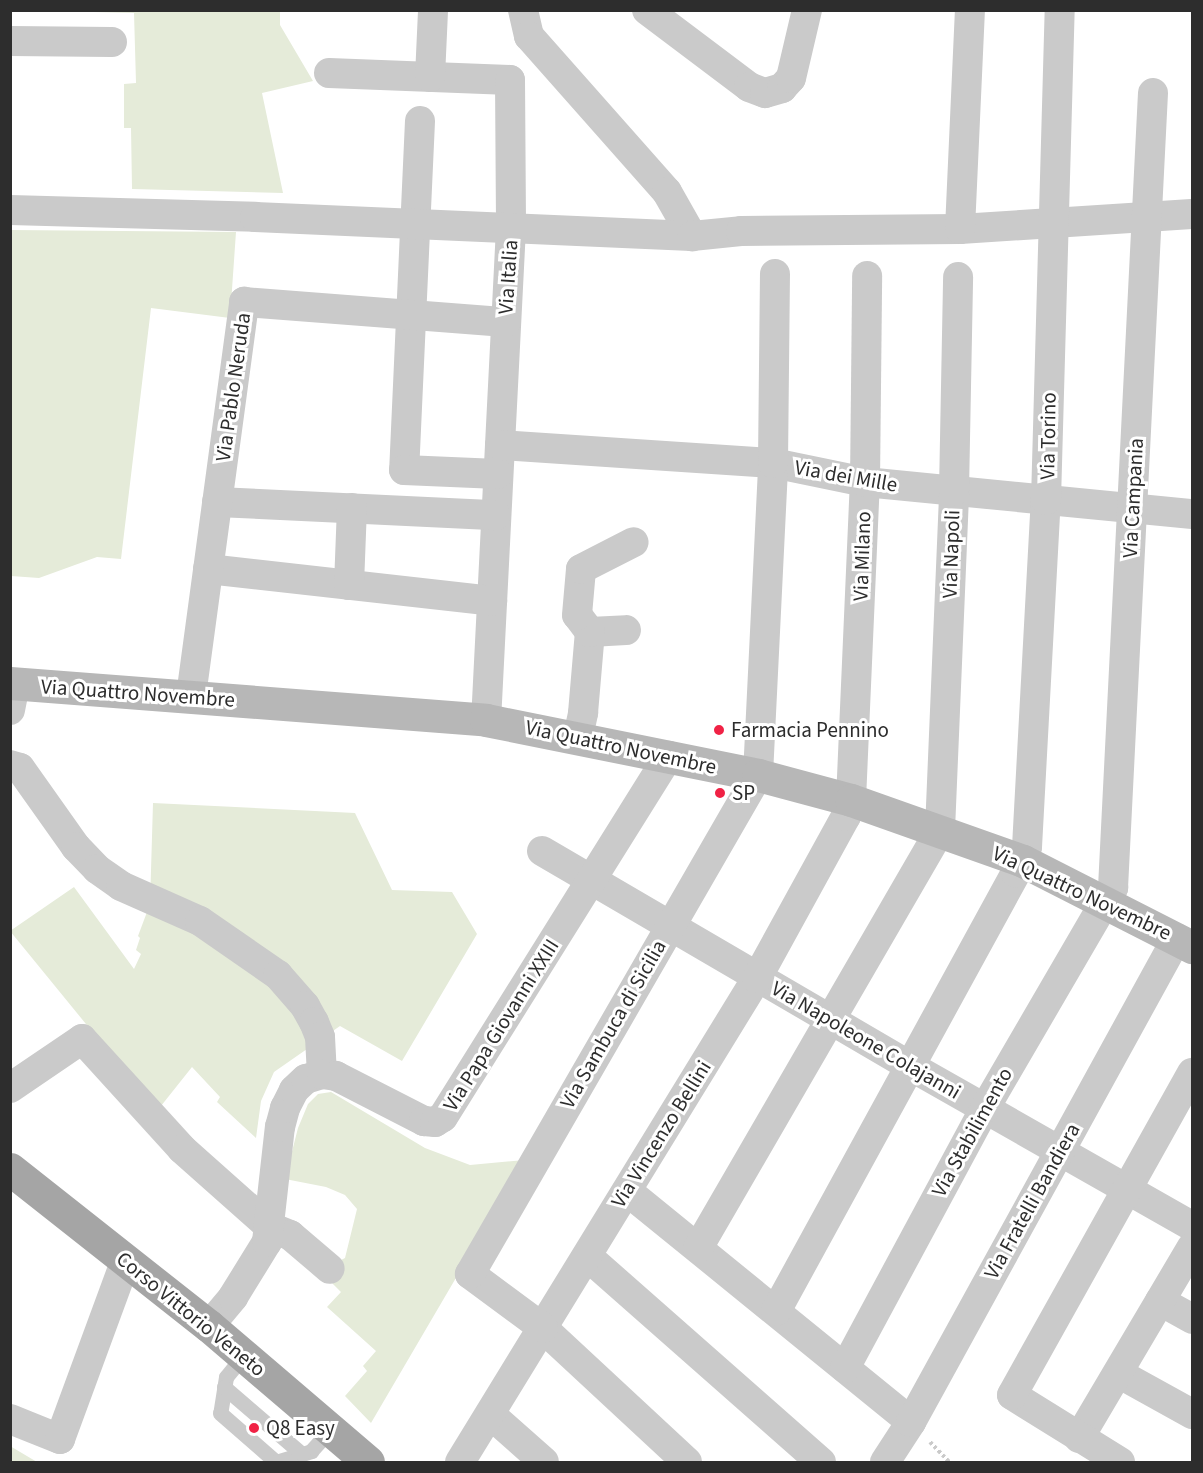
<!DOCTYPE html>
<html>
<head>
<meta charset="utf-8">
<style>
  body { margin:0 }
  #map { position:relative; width:1203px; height:1473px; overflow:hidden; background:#fff; font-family:"Source Sans 3",sans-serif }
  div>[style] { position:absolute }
  .green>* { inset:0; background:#e5ebd9 }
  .path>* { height:4px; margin-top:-2px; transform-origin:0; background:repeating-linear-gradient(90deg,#cacaca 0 3px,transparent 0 6px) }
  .lane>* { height:15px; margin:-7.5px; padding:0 7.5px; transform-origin:7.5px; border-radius:7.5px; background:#cacaca }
  .street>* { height:30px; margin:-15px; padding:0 15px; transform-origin:15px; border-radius:15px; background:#cacaca }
  .secondary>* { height:33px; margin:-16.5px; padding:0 16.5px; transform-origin:16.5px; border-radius:16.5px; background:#b7b7b7 }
  .primary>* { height:33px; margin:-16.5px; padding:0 16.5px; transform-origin:16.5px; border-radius:16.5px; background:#a5a5a5 }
  .dots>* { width:16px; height:16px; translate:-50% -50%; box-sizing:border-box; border:3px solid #fff; border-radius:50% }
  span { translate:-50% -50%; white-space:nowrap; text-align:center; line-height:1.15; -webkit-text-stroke:6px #fff; paint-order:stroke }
  .street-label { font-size:21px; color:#2d2d2d }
  .poi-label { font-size:21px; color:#2d2d2d }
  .left { translate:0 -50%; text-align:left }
  .frame { position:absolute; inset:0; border:12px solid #2d2d2d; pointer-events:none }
</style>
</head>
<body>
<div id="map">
  <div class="green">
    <i style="clip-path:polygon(11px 10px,280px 11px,280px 25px,313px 81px,262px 93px,283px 193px,132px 189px,131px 128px,124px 128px,124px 84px,136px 83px,134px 13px)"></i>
    <i style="clip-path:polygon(10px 230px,236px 232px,230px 318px,151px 308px,121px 559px,97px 557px,39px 578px,11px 576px)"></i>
    <i style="clip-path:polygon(153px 803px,355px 813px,392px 890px,452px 892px,477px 934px,402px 1061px,340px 1026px,274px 1072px,261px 1101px,256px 1138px,217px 1102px,220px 1097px,192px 1067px,157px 1111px,10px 931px,74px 887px,134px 969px,141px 954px,136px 950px,140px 938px,138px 936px,150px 904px)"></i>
    <i style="clip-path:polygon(331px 1092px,425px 1148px,470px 1165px,525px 1160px,371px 1423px,345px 1396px,367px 1371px,363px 1366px,376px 1351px,327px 1307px,341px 1292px,327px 1278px,339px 1261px,345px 1258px,357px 1209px,345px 1195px,326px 1187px,285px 1179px,298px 1128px,308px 1104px,318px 1094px)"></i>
    <i style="clip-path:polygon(10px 1446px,37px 1462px,11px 1462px)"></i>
  </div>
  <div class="path">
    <i style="left:930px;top:1442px;width:28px;rotate:46deg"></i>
  </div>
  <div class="lane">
    <i style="left:243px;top:1356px;width:27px;rotate:129deg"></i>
    <i style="left:226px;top:1377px;width:36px;rotate:99deg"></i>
    <i style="left:220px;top:1413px;width:74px;rotate:41.2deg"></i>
    <i style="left:276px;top:1462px;width:37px;rotate:-17deg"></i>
    <i style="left:311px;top:1451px;width:28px;rotate:-48deg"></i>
    <i style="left:224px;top:1387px;width:103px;rotate:40.7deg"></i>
  </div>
  <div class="street">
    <i style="left:523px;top:10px;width:27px;rotate:77deg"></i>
    <i style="left:529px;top:36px;width:208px;rotate:48.5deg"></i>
    <i style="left:667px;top:192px;width:51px;rotate:60.4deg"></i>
    <i style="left:647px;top:10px;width:128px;rotate:37deg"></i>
    <i style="left:749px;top:87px;width:17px;rotate:21deg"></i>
    <i style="left:765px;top:93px;width:18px;rotate:-16deg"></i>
    <i style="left:782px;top:88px;width:13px;rotate:-48deg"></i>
    <i style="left:791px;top:78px;width:70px;rotate:-76.8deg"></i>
    <i style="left:10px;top:41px;width:102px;rotate:0.6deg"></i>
    <i style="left:329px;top:73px;width:181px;rotate:2.2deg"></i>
    <i style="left:510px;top:80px;width:148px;rotate:89.6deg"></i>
    <i style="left:511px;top:228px;width:493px;rotate:92.9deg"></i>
    <i style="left:430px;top:77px;width:67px;rotate:-87.4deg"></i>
    <i style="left:420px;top:121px;width:349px;rotate:92.6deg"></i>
    <i style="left:404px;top:470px;width:94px;rotate:2.4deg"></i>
    <i style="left:10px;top:210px;width:245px;rotate:1.6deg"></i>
    <i style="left:255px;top:217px;width:437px;rotate:2.5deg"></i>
    <i style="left:692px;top:236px;width:49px;rotate:-5.8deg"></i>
    <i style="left:741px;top:231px;width:219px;rotate:-0.5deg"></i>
    <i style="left:960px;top:229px;width:232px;rotate:-3.7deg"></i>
    <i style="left:960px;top:229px;width:219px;rotate:-87.4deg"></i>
    <i style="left:500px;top:445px;width:274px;rotate:3.8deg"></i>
    <i style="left:773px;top:463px;width:94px;rotate:11.7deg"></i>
    <i style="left:865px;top:482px;width:329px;rotate:5.6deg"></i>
    <i style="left:217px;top:502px;width:279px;rotate:2.7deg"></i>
    <i style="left:208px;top:569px;width:286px;rotate:6.4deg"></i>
    <i style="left:349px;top:585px;width:77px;rotate:-87.8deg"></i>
    <i style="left:590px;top:632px;width:36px;rotate:-3deg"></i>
    <i style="left:191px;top:696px;width:398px;rotate:-82.3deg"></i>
    <i style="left:244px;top:302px;width:262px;rotate:4.4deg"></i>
    <i style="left:10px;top:710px;width:25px;rotate:-79deg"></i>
    <i style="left:578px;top:737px;width:25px;rotate:-78deg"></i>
    <i style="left:583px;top:713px;width:81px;rotate:-85.1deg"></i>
    <i style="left:590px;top:632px;width:21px;rotate:-127deg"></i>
    <i style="left:577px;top:615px;width:46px;rotate:-85deg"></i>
    <i style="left:581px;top:569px;width:59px;rotate:-27deg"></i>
    <i style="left:10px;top:765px;width:10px;rotate:17deg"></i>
    <i style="left:20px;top:768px;width:97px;rotate:54.7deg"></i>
    <i style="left:76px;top:847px;width:30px;rotate:46deg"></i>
    <i style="left:97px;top:869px;width:29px;rotate:35deg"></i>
    <i style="left:121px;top:886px;width:86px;rotate:23.9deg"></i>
    <i style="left:200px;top:921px;width:95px;rotate:34.7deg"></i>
    <i style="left:278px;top:975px;width:41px;rotate:48.9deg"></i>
    <i style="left:305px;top:1006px;width:18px;rotate:61deg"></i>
    <i style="left:314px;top:1022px;width:16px;rotate:68deg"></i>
    <i style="left:320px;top:1037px;width:37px;rotate:87deg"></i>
    <i style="left:542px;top:851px;width:426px;rotate:30.3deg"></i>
    <i style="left:910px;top:1066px;width:324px;rotate:29.6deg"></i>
    <i style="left:10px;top:1088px;width:87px;rotate:-34.2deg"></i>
    <i style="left:82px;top:1039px;width:149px;rotate:47.7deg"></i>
    <i style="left:182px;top:1149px;width:118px;rotate:41.6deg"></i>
    <i style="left:270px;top:1227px;width:22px;rotate:22deg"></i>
    <i style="left:290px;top:1235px;width:52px;rotate:40.4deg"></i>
    <i style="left:627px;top:1191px;width:366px;rotate:39.1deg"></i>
    <i style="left:698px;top:1248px;width:483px;rotate:-59.9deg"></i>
    <i style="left:940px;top:830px;width:339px;rotate:-87.6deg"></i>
    <i style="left:954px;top:491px;width:214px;rotate:-88.9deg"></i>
    <i style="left:587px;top:1256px;width:312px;rotate:41.4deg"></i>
    <i style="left:1160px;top:1301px;width:37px;rotate:29deg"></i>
    <i style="left:776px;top:1311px;width:499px;rotate:-61.3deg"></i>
    <i style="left:1016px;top:873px;width:28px;rotate:-67deg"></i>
    <i style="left:1027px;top:847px;width:348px;rotate:-86.9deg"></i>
    <i style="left:1046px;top:500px;width:490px;rotate:-88.4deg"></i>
    <i style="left:209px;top:1326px;width:38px;rotate:-50deg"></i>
    <i style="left:233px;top:1297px;width:65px;rotate:-58.3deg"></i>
    <i style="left:267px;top:1242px;width:116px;rotate:-83.6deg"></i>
    <i style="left:280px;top:1127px;width:20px;rotate:-75deg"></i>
    <i style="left:285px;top:1108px;width:20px;rotate:-63deg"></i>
    <i style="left:294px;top:1090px;width:16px;rotate:-43deg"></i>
    <i style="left:306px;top:1079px;width:17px;rotate:-17deg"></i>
    <i style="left:322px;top:1074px;width:14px;rotate:8deg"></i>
    <i style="left:336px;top:1076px;width:99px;rotate:27.1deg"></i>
    <i style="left:424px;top:1121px;width:11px;rotate:5deg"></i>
    <i style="left:435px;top:1122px;width:9px;rotate:-32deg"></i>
    <i style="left:443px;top:1117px;width:426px;rotate:-58deg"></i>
    <i style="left:845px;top:1368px;width:295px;rotate:-61.7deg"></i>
    <i style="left:985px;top:1108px;width:255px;rotate:-59.8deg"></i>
    <i style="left:1113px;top:888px;width:796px;rotate:-87.12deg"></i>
    <i style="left:1118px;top:1373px;width:85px;rotate:29deg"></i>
    <i style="left:490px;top:1414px;width:72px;rotate:41.6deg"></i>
    <i style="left:10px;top:1419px;width:54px;rotate:21.8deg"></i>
    <i style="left:60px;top:1439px;width:191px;rotate:-69.8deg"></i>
    <i style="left:1079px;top:1438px;width:222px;rotate:-59.4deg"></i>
    <i style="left:460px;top:1462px;width:568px;rotate:-58.47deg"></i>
    <i style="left:757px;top:978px;width:185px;rotate:-61.2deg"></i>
    <i style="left:846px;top:816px;width:17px;rotate:-73deg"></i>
    <i style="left:851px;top:800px;width:318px;rotate:-87.5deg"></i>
    <i style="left:865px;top:482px;width:206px;rotate:-89.4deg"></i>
    <i style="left:687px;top:1462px;width:197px;rotate:-137.1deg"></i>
    <i style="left:543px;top:1328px;width:91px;rotate:-143.5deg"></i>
    <i style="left:470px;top:1274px;width:576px;rotate:-60.01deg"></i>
    <i style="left:758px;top:775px;width:312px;rotate:-87.2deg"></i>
    <i style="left:773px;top:463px;width:189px;rotate:-89.4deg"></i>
    <i style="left:885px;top:1462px;width:48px;rotate:-57deg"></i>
    <i style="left:911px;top:1422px;width:552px;rotate:-61.21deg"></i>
    <i style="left:1120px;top:1462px;width:127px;rotate:-148.2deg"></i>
    <i style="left:1012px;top:1395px;width:369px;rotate:-60.8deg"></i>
  </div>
  <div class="secondary">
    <i style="left:10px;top:683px;width:477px;rotate:4.4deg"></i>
    <i style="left:486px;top:720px;width:278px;rotate:11.4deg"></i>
    <i style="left:758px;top:775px;width:96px;rotate:15deg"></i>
    <i style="left:851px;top:800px;width:182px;rotate:19.5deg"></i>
    <i style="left:1023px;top:861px;width:190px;rotate:27deg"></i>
  </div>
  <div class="primary">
    <i style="left:10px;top:1169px;width:253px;rotate:38.3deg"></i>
    <i style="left:209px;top:1326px;width:209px;rotate:40.5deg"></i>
  </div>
  <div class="dots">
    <i style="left:719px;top:730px;background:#f02245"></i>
    <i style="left:720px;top:793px;background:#f02245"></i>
    <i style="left:254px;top:1428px;background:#f02245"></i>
  </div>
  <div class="street-label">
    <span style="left:508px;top:277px;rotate:-86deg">Via Italia</span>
    <span style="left:233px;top:387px;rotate:-82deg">Via Pablo Neruda</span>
    <span style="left:1048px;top:436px;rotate:-89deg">Via Torino</span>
    <span style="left:846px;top:476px;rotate:10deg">Via dei Mille</span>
    <span style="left:1133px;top:498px;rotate:-87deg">Via Campania</span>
    <span style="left:951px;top:554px;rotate:-88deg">Via Napoli</span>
    <span style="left:862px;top:556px;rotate:-88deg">Via Milano</span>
    <span style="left:138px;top:693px;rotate:4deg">Via Quattro Novembre</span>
    <span style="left:621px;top:747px;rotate:12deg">Via Quattro Novembre</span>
    <span style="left:1082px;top:893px;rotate:25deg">Via Quattro Novembre</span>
    <span style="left:613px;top:1024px;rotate:-60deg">Via Sambuca di Sicilia</span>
    <span style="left:501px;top:1025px;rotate:-58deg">Via Papa Giovanni XXIII</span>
    <span style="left:866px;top:1040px;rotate:30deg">Via Napoleone Colajanni</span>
    <span style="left:972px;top:1132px;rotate:-61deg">Via Stabilimento</span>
    <span style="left:661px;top:1134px;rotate:-58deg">Via Vincenzo Bellini</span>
    <span style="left:1032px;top:1201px;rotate:-61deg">Via Fratelli Bandiera</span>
    <span style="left:191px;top:1314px;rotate:39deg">Corso Vittorio Veneto</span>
  </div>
  <div class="poi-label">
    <span class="left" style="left:731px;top:730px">Farmacia Pennino</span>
    <span class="left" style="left:732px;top:793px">SP</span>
    <span class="left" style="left:266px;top:1428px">Q8 Easy</span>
  </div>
  <div class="frame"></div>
</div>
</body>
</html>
